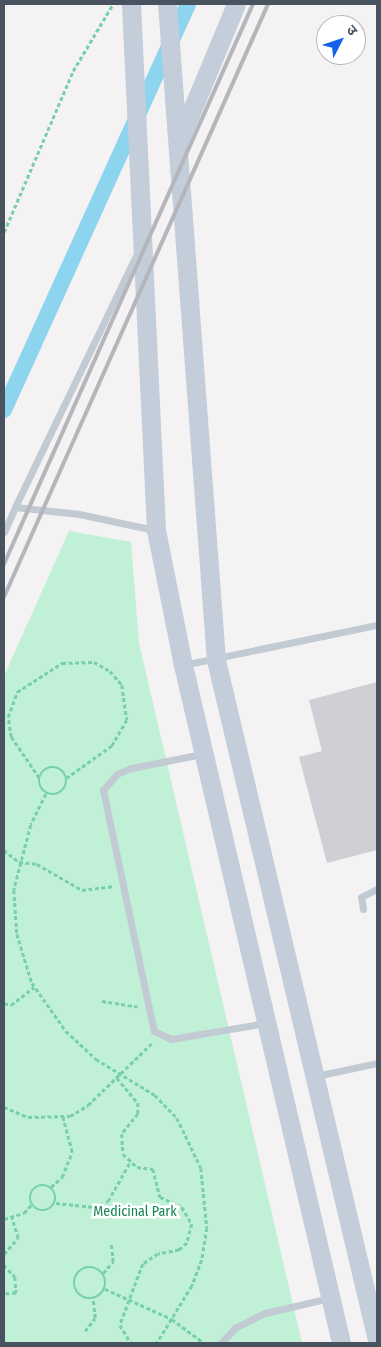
<!DOCTYPE html>
<html>
<head>
<meta charset="utf-8">
<style>
  body { margin:0 }
  #map { position:relative; width:381px; height:1347px; overflow:hidden; background:#f4f2f2; font-family:"Fira Sans Condensed","Noto Sans Devanagari",sans-serif }
  div>[style] { position:absolute }
  .green>* { inset:0; background:#c0f1d7 }
  .canal>* { height:16px; margin:-8px; padding:0 8px; transform-origin:8px; border-radius:8px; background:#8dd4ef }
  .building>* { inset:0; background:#ced0d6 }
  .path>* { height:2.5px; margin-top:-1.25px; transform-origin:0; background:repeating-linear-gradient(90deg,#77d0ab 0 4px,transparent 0 6.5px) }
  .path>.ring { margin:-1.25px; padding:0; box-sizing:content-box; background:none; border:2.5px solid #77d0ab; border-radius:50% }
  .lane>* { height:7px; margin:-3.5px; padding:0 3.5px; transform-origin:3.5px; border-radius:3.5px; background:#c2cbd3 }
  .secondary>* { height:19px; margin:-9.5px; padding:0 9.5px; transform-origin:9.5px; border-radius:9.5px; background:#c4cdda }
  .rail>* { height:4px; margin:-2px; padding:0 2px; transform-origin:2px; border-radius:2px; background:#b4b6bc }
  span { translate:-50% -50%; white-space:nowrap; text-align:center; line-height:1.15; -webkit-text-stroke:5px #fff; paint-order:stroke }
  .park-label { font-size:14px; color:#158555 }
  .frame { position:absolute; inset:0; border:5px solid #495360; pointer-events:none }
  .north { position:absolute; left:316px; top:15px; width:50px; height:50px; box-sizing:border-box; background:#fff; border:1px solid #b6babf; border-radius:50%; rotate:49deg; font-size:14px; font-weight:700; line-height:20px; text-align:center; color:#495360 }
  .north::after { content:''; display:block; margin:auto; width:18px; height:22px; background:#1563ea; clip-path:polygon(50% 0,100% 100%,50% 72%,0 100%) }
</style>
</head>
<body>
<div id="map">
  <div class="green">
    <i style="clip-path:polygon(69px 531px,131px 542px,139px 643px,302px 1343px,4px 1343px,4px 676px)"></i>
  </div>
  <div class="canal">
    <i style="left:4px;top:410px;width:446px;rotate:-65.6deg"></i>
  </div>
  <div class="building">
    <i style="clip-path:polygon(377px 682px,377px 850px,327px 863px,299px 757px,322px 751px,309px 700px)"></i>
  </div>
  <div class="path">
    <i style="left:4px;top:232px;width:175px;rotate:-66.8deg"></i>
    <i style="left:73px;top:71px;width:78px;rotate:-59.2deg"></i>
    <i class="ring" style="left:39px;top:767px;width:25.5px;height:25.5px"></i>
    <i style="left:39px;top:778px;width:50px;rotate:-124.3deg"></i>
    <i style="left:11px;top:737px;width:20px;rotate:-99deg"></i>
    <i style="left:8px;top:717px;width:27px;rotate:-70deg"></i>
    <i style="left:17px;top:692px;width:54px;rotate:-32.8deg"></i>
    <i style="left:62px;top:663px;width:32px;rotate:-2deg"></i>
    <i style="left:94px;top:662px;width:18px;rotate:29deg"></i>
    <i style="left:110px;top:671px;width:18px;rotate:49deg"></i>
    <i style="left:122px;top:685px;width:35px;rotate:82deg"></i>
    <i style="left:127px;top:720px;width:30px;rotate:120deg"></i>
    <i style="left:112px;top:746px;width:55px;rotate:144.6deg"></i>
    <i style="left:46px;top:794px;width:34px;rotate:116deg"></i>
    <i style="left:31px;top:825px;width:67px;rotate:104.7deg"></i>
    <i style="left:14px;top:890px;width:44px;rotate:86.1deg"></i>
    <i style="left:17px;top:934px;width:51px;rotate:73deg"></i>
    <i style="left:32px;top:983px;width:59px;rotate:54.7deg"></i>
    <i style="left:66px;top:1031px;width:41px;rotate:43deg"></i>
    <i style="left:96px;top:1059px;width:69px;rotate:31.4deg"></i>
    <i style="left:155px;top:1095px;width:32px;rotate:46deg"></i>
    <i style="left:177px;top:1118px;width:55px;rotate:64.4deg"></i>
    <i style="left:201px;top:1168px;width:60px;rotate:84.3deg"></i>
    <i style="left:207px;top:1228px;width:32px;rotate:99deg"></i>
    <i style="left:202px;top:1260px;width:28px;rotate:111deg"></i>
    <i style="left:192px;top:1286px;width:67px;rotate:121.6deg"></i>
    <i style="left:4px;top:850px;width:19px;rotate:39deg"></i>
    <i style="left:19px;top:862px;width:18px;rotate:6deg"></i>
    <i style="left:37px;top:864px;width:52px;rotate:30deg"></i>
    <i style="left:82px;top:890px;width:31px;rotate:-7deg"></i>
    <i style="left:102px;top:1001px;width:36px;rotate:9deg"></i>
    <i style="left:4px;top:1003px;width:7px;rotate:16deg"></i>
    <i style="left:11px;top:1005px;width:29px;rotate:-38deg"></i>
    <i style="left:117px;top:1078px;width:33px;rotate:50deg"></i>
    <i style="left:138px;top:1103px;width:11px;rotate:90deg"></i>
    <i style="left:138px;top:1114px;width:26px;rotate:129deg"></i>
    <i style="left:122px;top:1134px;width:20px;rotate:87deg"></i>
    <i style="left:123px;top:1154px;width:19px;rotate:43deg"></i>
    <i style="left:137px;top:1167px;width:16px;rotate:7deg"></i>
    <i style="left:153px;top:1169px;width:29px;rotate:76deg"></i>
    <i style="left:160px;top:1197px;width:24px;rotate:24deg"></i>
    <i style="left:182px;top:1207px;width:20px;rotate:60deg"></i>
    <i style="left:192px;top:1224px;width:20px;rotate:105deg"></i>
    <i style="left:187px;top:1243px;width:11px;rotate:139deg"></i>
    <i style="left:179px;top:1250px;width:21px;rotate:169deg"></i>
    <i style="left:158px;top:1254px;width:18px;rotate:146deg"></i>
    <i style="left:143px;top:1264px;width:65px;rotate:110.7deg"></i>
    <i style="left:120px;top:1325px;width:21px;rotate:59deg"></i>
    <i style="left:4px;top:1107px;width:26px;rotate:23deg"></i>
    <i style="left:28px;top:1117px;width:42px;rotate:-1.4deg"></i>
    <i style="left:70px;top:1116px;width:21px;rotate:-31deg"></i>
    <i style="left:88px;top:1105px;width:91px;rotate:-44.1deg"></i>
    <i class="ring" style="left:30px;top:1185px;width:23.5px;height:23.5px"></i>
    <i style="left:51px;top:1187px;width:15px;rotate:-42deg"></i>
    <i style="left:62px;top:1177px;width:27px;rotate:-68deg"></i>
    <i style="left:72px;top:1152px;width:35px;rotate:-105deg"></i>
    <i style="left:56px;top:1203px;width:38px;rotate:6deg"></i>
    <i style="left:94px;top:1207px;width:15px;rotate:-23deg"></i>
    <i style="left:108px;top:1201px;width:45px;rotate:-60.6deg"></i>
    <i style="left:4px;top:1219px;width:21px;rotate:-17deg"></i>
    <i style="left:24px;top:1213px;width:11px;rotate:-49deg"></i>
    <i style="left:4px;top:1254px;width:21px;rotate:-49deg"></i>
    <i style="left:18px;top:1238px;width:21px;rotate:-107deg"></i>
    <i style="left:4px;top:1265px;width:16px;rotate:47deg"></i>
    <i style="left:15px;top:1277px;width:16px;rotate:86deg"></i>
    <i style="left:16px;top:1293px;width:12px;rotate:175deg"></i>
    <i class="ring" style="left:74px;top:1267px;width:29.5px;height:29.5px"></i>
    <i style="left:103px;top:1273px;width:15px;rotate:-48deg"></i>
    <i style="left:113px;top:1262px;width:19px;rotate:-96deg"></i>
    <i style="left:105px;top:1289px;width:73px;rotate:24.1deg"></i>
    <i style="left:172px;top:1319px;width:40px;rotate:37deg"></i>
    <i style="left:85px;top:1331px;width:16px;rotate:-52deg"></i>
    <i style="left:95px;top:1318px;width:19px;rotate:-96deg"></i>
  </div>
  <div class="lane">
    <i style="left:15px;top:507px;width:282px;rotate:-64.3deg"></i>
    <i style="left:4px;top:532px;width:27px;rotate:-66deg"></i>
    <i style="left:15px;top:507px;width:64px;rotate:6.2deg"></i>
    <i style="left:79px;top:514px;width:77px;rotate:12deg"></i>
    <i style="left:183px;top:665px;width:198px;rotate:-11.7deg"></i>
    <i style="left:202px;top:754px;width:72px;rotate:168.8deg"></i>
    <i style="left:131px;top:768px;width:15px;rotate:157deg"></i>
    <i style="left:117px;top:774px;width:21px;rotate:131deg"></i>
    <i style="left:103px;top:790px;width:232px;rotate:78.1deg"></i>
    <i style="left:151px;top:1017px;width:14px;rotate:78deg"></i>
    <i style="left:154px;top:1031px;width:19px;rotate:25deg"></i>
    <i style="left:171px;top:1039px;width:96px;rotate:-9.6deg"></i>
    <i style="left:363px;top:909px;width:12px;rotate:-99deg"></i>
    <i style="left:361px;top:897px;width:18px;rotate:-27deg"></i>
    <i style="left:316px;top:1076px;width:62px;rotate:-12deg"></i>
    <i style="left:221px;top:1343px;width:21px;rotate:-47deg"></i>
    <i style="left:235px;top:1328px;width:34px;rotate:-27deg"></i>
    <i style="left:265px;top:1313px;width:67px;rotate:-13deg"></i>
  </div>
  <div class="secondary">
    <i style="left:131px;top:4px;width:527px;rotate:87.28deg"></i>
    <i style="left:156px;top:530px;width:138px;rotate:78.7deg"></i>
    <i style="left:183px;top:665px;width:696px;rotate:76.88deg"></i>
    <i style="left:167px;top:4px;width:658px;rotate:85.73deg"></i>
    <i style="left:216px;top:660px;width:699px;rotate:76.68deg"></i>
    <i style="left:179px;top:141px;width:148px;rotate:-67.4deg"></i>
  </div>
  <div class="rail">
    <i style="left:4px;top:564px;width:613px;rotate:-66.03deg"></i>
    <i style="left:4px;top:597px;width:649px;rotate:-66deg"></i>
  </div>
  <div class="park-label">
    <span style="left:135px;top:1212px">Medicinal Park</span>
  </div>
  <div class="frame"></div>
  <div class="north">उ</div>
</div>
</body>
</html>
